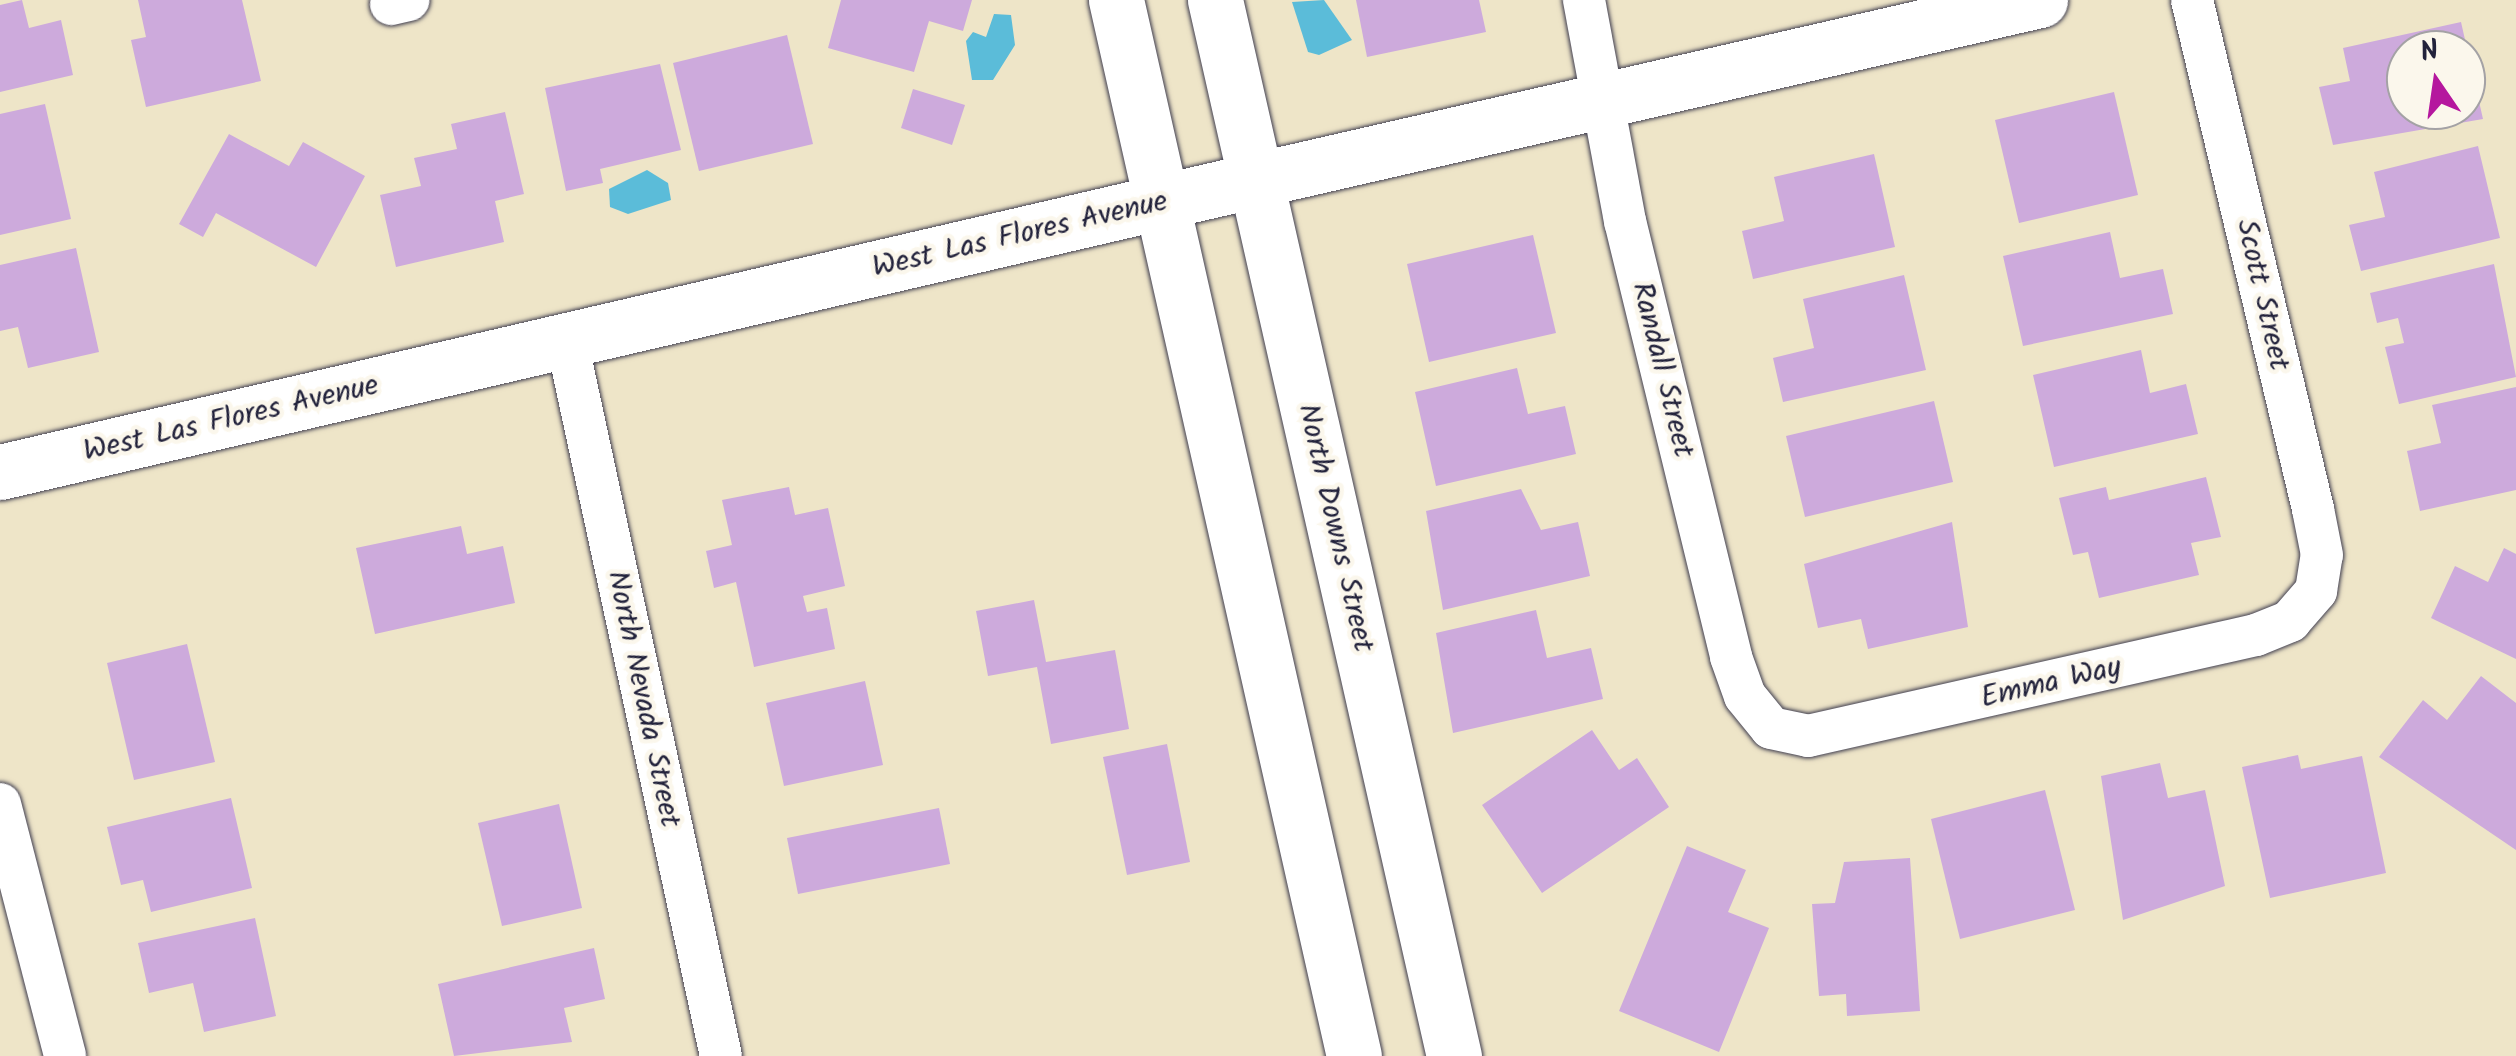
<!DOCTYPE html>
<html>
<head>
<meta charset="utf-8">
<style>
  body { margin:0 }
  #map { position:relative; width:2516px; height:1056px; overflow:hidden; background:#eee5c8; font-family:Kalam,sans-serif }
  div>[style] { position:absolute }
  .water>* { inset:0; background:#5bbcd9 }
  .building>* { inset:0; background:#cdaadc }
  .roads { filter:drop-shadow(0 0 2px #413f50) drop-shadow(0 0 2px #413f50) }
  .minor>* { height:42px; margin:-21px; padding:0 21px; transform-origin:21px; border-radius:21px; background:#fff }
  .tertiary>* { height:55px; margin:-27.5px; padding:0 27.5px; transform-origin:27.5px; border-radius:27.5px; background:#fff }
  .secondary>* { height:55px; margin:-27.5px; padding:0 27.5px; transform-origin:27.5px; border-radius:27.5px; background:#fff }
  span { translate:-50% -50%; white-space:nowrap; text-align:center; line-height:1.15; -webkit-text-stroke:9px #fbf7ec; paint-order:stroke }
  .street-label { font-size:30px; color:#22223b }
  .north { position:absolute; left:2386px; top:30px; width:100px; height:100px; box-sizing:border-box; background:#fbf7ec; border:2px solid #a4a2a5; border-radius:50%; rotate:347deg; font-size:28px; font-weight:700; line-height:40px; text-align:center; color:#22223b }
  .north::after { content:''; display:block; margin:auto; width:35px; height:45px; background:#b5179e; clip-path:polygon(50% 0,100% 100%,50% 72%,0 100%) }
</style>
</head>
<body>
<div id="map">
  <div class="water">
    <i style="clip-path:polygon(1324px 0,1352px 40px,1319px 55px,1308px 52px,1292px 2px)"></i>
    <i style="clip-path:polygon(994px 14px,1011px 15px,1015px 45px,993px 80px,972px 80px,966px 41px,973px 32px,986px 37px)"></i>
    <i style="clip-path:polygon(647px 170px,668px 183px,671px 200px,628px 214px,610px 207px,609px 189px)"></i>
  </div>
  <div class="building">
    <i style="clip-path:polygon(22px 0,29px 28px,61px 20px,73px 75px,0 92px,0 5px)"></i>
    <i style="clip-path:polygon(138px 0,242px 0,261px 81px,146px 107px,131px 40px,146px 37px)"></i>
    <i style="clip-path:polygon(841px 0,972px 0,963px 31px,929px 21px,914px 72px,828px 48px)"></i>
    <i style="clip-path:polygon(1356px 0,1479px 0,1486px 32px,1367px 57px)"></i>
    <i style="clip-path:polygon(evenodd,2461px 22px,2483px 119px,2333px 145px,2319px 87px,2350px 81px,2343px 48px,2461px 22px,2406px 50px,2466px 50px,2466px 110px,2406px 110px,2406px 50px)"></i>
    <i style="clip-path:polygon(787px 35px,813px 144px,699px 171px,673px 63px)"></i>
    <i style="clip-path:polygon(660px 64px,681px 150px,600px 169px,603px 183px,566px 191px,545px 88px)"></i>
    <i style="clip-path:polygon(913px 89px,965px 105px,952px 145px,901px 128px)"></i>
    <i style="clip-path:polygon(2114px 92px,2138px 195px,2019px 223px,1995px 120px)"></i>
    <i style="clip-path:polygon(45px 104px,71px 219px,0 235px,0 114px)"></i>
    <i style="clip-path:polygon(505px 112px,524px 194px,495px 201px,504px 242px,396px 267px,380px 195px,421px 186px,414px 158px,457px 149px,451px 124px)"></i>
    <i style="clip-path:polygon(229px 134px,289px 166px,303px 142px,365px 176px,316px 267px,216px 213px,203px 237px,179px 224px)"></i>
    <i style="clip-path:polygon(2478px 146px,2500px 238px,2361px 271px,2349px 225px,2385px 217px,2374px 172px)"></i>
    <i style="clip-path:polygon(1874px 154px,1895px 247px,1753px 279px,1742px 231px,1784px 221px,1774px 177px)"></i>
    <i style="clip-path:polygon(2110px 232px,2120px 278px,2163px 269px,2173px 314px,2023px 346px,2003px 256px)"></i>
    <i style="clip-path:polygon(1533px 235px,1556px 333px,1429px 362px,1407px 264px)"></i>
    <i style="clip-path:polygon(76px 248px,99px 352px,28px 368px,18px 327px,0 331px,0 265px)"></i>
    <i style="clip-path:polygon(2494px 264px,2516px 377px,2399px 404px,2385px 347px,2404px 343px,2398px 318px,2377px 323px,2370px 293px)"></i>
    <i style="clip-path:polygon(1904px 275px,1926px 370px,1783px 402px,1773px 358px,1814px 348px,1803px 299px)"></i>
    <i style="clip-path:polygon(2141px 350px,2150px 393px,2186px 384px,2198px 434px,2054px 467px,2033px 375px)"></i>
    <i style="clip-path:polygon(1517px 368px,1528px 414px,1565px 406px,1576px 454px,1436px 486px,1415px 392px)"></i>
    <i style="clip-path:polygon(2516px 387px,2516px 490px,2420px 511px,2407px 451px,2441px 443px,2432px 405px)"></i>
    <i style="clip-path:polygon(1934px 401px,1953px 482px,1805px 517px,1786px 436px)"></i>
    <i style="clip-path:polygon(2206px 477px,2221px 537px,2191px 543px,2199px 575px,2099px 598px,2088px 552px,2073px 555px,2059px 498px,2106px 487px,2109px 500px)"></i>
    <i style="clip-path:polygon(789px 487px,795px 515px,828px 508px,845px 586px,803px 596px,807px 612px,827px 608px,835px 649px,754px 667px,736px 582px,714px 588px,706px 551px,732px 545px,722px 500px)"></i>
    <i style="clip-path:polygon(1521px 489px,1541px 530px,1578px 522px,1590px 576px,1443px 610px,1426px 511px)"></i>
    <i style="clip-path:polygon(1952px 522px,1968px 627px,1868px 649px,1861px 619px,1818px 628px,1804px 564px)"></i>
    <i style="clip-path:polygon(461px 526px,467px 554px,503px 546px,515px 603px,375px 634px,356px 548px)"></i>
    <i style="clip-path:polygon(2504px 548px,2516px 554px,2516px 659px,2431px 618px,2455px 566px,2488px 582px)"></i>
    <i style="clip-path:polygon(1034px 600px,1046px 662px,1115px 650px,1129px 729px,1051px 744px,1037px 667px,988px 676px,976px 611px)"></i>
    <i style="clip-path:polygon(1536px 610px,1547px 658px,1591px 648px,1603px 699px,1453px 733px,1436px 633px)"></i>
    <i style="clip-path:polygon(187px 644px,215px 762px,134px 780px,107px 663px)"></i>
    <i style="clip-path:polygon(2481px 676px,2516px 703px,2516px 850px,2379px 757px,2423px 700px,2447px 720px)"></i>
    <i style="clip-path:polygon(865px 681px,883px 765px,784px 786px,766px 703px)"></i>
    <i style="clip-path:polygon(1592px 730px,1619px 770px,1637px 758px,1669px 807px,1542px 893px,1482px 805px)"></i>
    <i style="clip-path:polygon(1167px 744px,1190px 862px,1127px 875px,1103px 757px)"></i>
    <i style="clip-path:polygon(2298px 755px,2301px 769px,2362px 756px,2386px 873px,2270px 898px,2242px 767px)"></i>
    <i style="clip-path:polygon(2160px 763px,2168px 798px,2205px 790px,2225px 886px,2123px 920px,2101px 776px)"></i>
    <i style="clip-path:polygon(2045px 790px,2075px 910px,1960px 939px,1931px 819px)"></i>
    <i style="clip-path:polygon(231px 798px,252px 888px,151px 912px,143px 880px,121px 885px,107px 827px)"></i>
    <i style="clip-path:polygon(559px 804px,582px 908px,502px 926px,478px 823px)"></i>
    <i style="clip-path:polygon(939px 808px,950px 864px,798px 894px,787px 838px)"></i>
    <i style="clip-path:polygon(1687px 846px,1746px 870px,1728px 912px,1769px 928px,1719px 1052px,1619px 1011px)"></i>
    <i style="clip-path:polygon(1910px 858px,1920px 1011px,1847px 1016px,1846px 994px,1819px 996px,1812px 904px,1835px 903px,1844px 862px)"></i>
    <i style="clip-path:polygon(255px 918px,276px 1016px,204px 1032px,193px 983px,149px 993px,138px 943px)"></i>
    <i style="clip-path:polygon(594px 948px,605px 999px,564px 1008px,572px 1042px,454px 1056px,438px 984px)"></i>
  </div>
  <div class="roads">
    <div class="minor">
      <i style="left:1584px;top:0;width:225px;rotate:79.5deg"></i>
      <i style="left:1625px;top:221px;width:449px;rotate:76.3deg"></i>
      <i style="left:1731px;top:657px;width:41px;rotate:70.3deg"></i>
      <i style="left:1745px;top:696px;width:41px;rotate:50.9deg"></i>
      <i style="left:1771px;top:728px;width:38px;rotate:12deg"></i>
      <i style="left:1808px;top:736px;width:459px;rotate:-12.7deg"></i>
      <i style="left:2256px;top:635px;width:37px;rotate:-22deg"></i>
      <i style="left:2290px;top:621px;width:40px;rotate:-49deg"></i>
      <i style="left:2316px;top:591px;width:36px;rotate:-81deg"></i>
      <i style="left:2322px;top:555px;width:47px;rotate:-101.1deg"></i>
      <i style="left:2313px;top:509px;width:523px;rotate:-103.37deg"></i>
      <i style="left:391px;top:4px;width:18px;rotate:-13deg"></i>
      <i style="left:567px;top:342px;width:730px;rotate:77.83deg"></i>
      <i style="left:0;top:804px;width:260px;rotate:75.5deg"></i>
    </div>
    <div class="tertiary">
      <i style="left:0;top:472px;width:1191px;rotate:-13.1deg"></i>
    </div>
    <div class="secondary">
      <i style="left:1116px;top:0;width:1082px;rotate:77.3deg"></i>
      <i style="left:1215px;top:0;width:1083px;rotate:77.25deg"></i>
      <i style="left:1160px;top:202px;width:903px;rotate:-12.93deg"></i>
    </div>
  </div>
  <div class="street-label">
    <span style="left:1020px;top:235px;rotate:-13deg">West Las Flores Avenue</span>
    <span style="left:2262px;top:295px;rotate:77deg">Scott Street</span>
    <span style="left:1662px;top:370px;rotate:76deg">Randall Street</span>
    <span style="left:231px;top:419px;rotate:-13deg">West Las Flores Avenue</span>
    <span style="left:1335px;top:528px;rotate:77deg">North Downs Street</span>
    <span style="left:2051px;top:683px;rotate:-13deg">Emma Way</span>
    <span style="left:643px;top:699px;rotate:78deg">North Nevada Street</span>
  </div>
  <div class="north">N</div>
</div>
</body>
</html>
